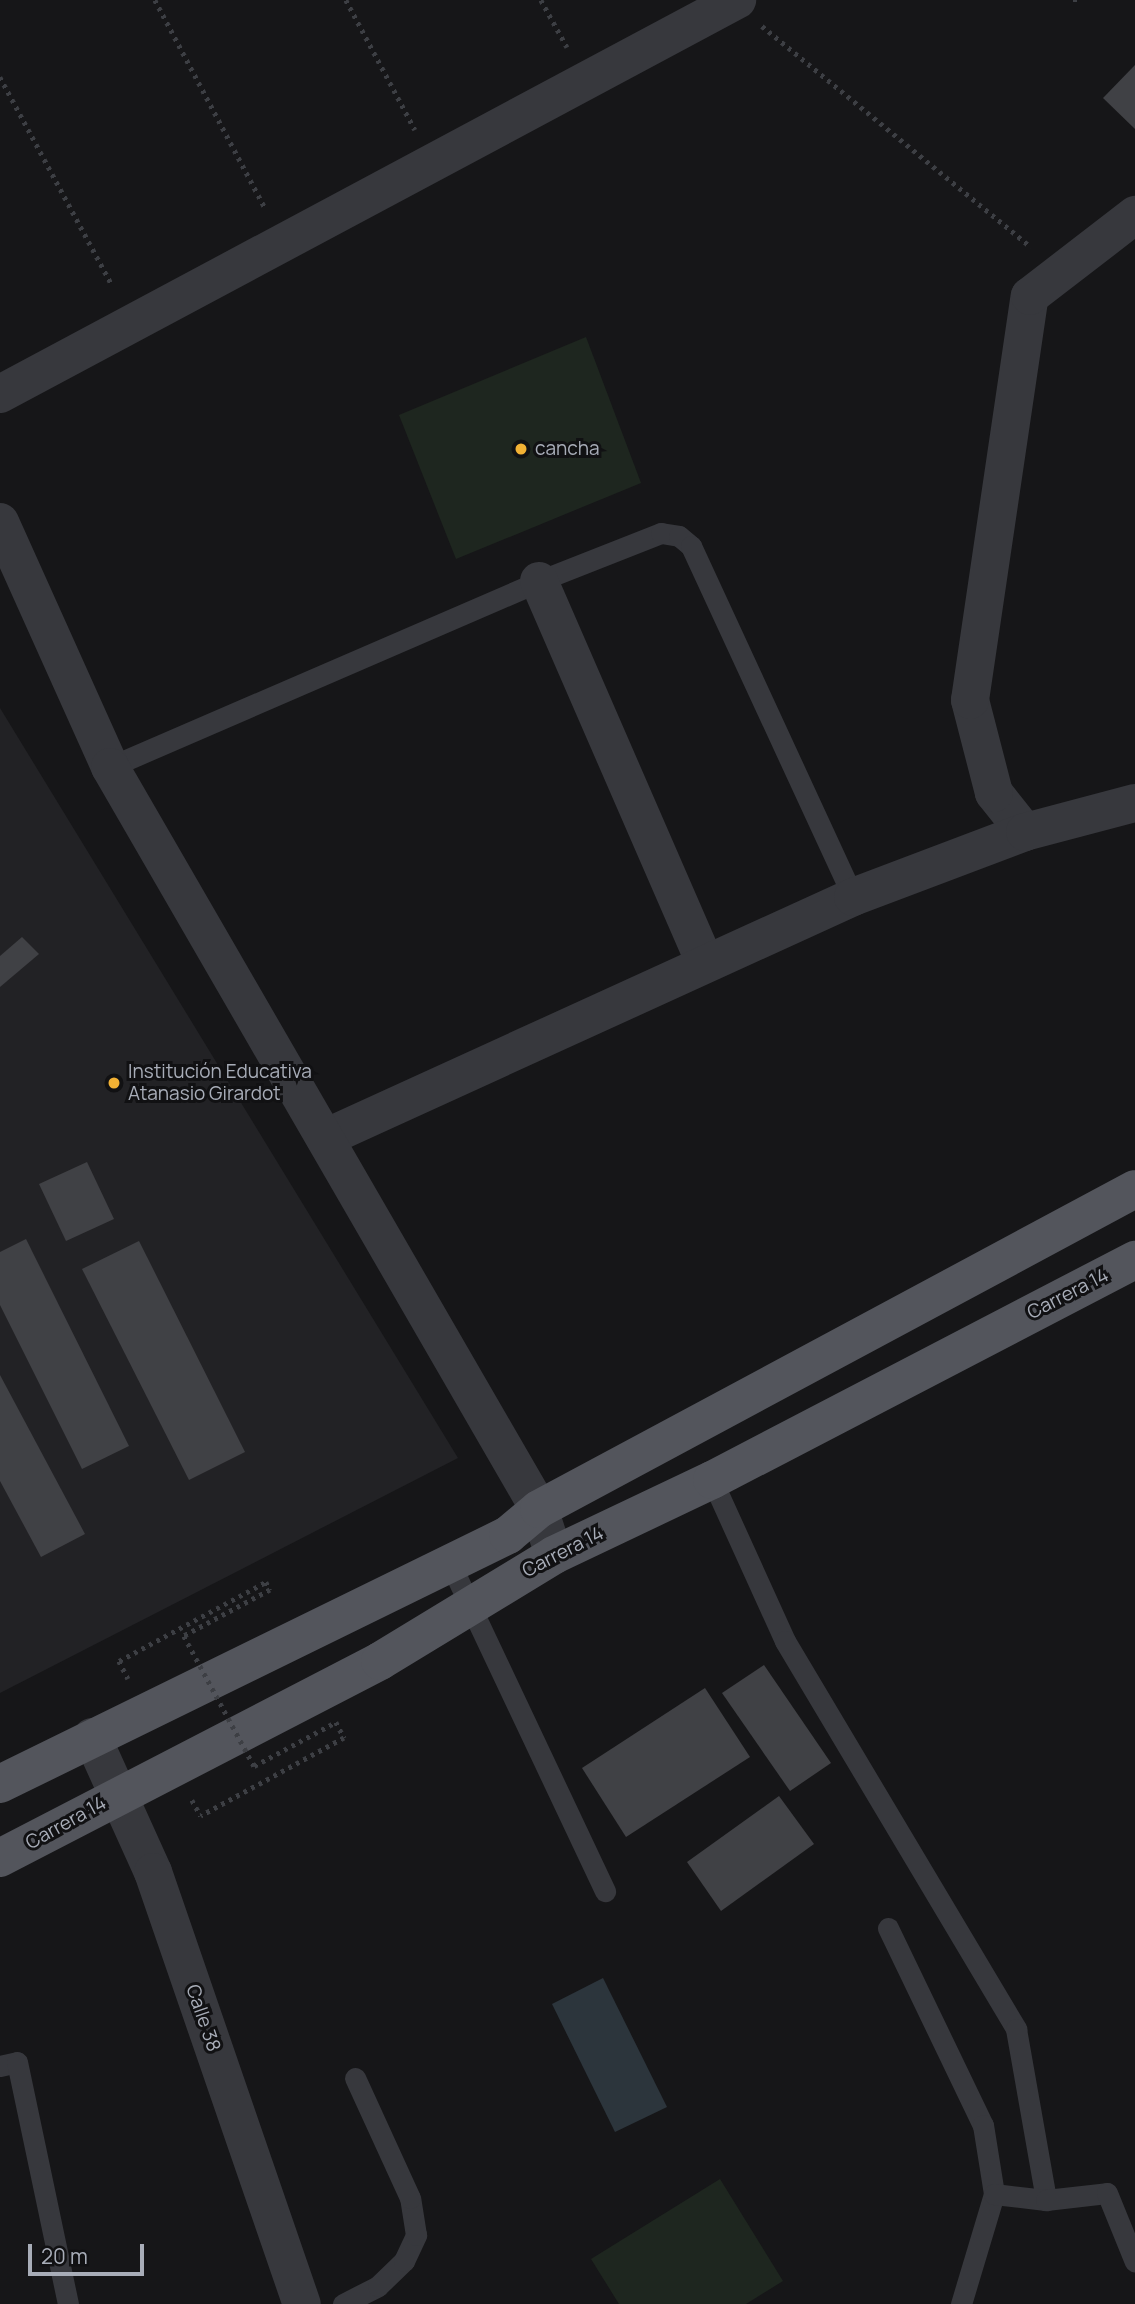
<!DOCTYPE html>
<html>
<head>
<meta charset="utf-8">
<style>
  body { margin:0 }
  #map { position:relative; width:1135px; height:2304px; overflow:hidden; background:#161618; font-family:Manrope,sans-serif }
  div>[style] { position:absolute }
  .built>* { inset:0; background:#222225 }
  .green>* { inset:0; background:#1e261f }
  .water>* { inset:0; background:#2c353c }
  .building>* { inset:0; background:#404145 }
  .path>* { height:4.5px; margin-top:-2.25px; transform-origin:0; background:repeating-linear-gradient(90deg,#3d3f44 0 3.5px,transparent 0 8.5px) }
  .service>* { height:21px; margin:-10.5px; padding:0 10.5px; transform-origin:10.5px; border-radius:10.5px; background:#37383d }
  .minor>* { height:38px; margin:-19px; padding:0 19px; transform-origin:19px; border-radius:19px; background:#37383d }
  .tertiary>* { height:38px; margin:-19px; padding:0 19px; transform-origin:19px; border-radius:19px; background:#37383d }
  .primary>* { height:38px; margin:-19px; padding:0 19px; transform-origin:19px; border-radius:19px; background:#53555c }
  .path-bridge>* { height:4.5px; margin-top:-2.25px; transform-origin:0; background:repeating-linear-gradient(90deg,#3d3f44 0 3.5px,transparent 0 8.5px) }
  .dots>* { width:19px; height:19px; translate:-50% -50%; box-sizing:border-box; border:4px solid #111113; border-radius:50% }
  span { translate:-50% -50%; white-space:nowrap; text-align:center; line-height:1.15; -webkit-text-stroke:6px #111113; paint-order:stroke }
  .poi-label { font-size:19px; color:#a8adb8 }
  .left { translate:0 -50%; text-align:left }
  .street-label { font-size:19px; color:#a8adb8 }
  .scale { position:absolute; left:28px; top:2244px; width:116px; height:32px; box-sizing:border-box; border:4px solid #a8adb8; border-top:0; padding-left:9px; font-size:21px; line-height:24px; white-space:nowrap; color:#a8adb8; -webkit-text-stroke:5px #111113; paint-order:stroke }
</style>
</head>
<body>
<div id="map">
  <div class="built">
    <i style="clip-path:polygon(0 708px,458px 1458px,0 1693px)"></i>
  </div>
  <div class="green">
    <i style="clip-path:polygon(586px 337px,641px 483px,456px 559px,399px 415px)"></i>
    <i style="clip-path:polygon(720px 2179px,783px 2281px,746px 2304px,619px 2304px,591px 2259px)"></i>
  </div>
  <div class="water">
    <i style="clip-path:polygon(603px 1978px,667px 2107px,615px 2132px,552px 2004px)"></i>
  </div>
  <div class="building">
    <i style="clip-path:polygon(1135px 65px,1135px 129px,1103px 98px)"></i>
    <i style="clip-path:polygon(22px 937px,39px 954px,0 987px,0 956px)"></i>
    <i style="clip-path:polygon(87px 1162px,114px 1219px,66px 1241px,39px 1184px)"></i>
    <i style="clip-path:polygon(26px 1239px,129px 1446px,82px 1469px,0 1305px,0 1252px)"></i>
    <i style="clip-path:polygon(139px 1241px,245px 1452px,189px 1480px,82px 1269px)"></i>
    <i style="clip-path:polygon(0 1375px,85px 1534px,41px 1557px,0 1481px)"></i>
    <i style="clip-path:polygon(764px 1665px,831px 1763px,790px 1791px,722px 1693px)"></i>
    <i style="clip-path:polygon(705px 1688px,750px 1757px,626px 1837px,582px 1768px)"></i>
    <i style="clip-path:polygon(779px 1796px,814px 1844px,721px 1911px,687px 1862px)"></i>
  </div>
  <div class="path">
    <i style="left:155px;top:0;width:235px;rotate:62.1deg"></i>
    <i style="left:346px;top:0;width:147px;rotate:62deg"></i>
    <i style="left:541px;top:0;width:54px;rotate:61deg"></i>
    <i style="left:1073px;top:0;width:6px"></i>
    <i style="left:762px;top:26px;width:348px;rotate:39.4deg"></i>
    <i style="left:0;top:77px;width:234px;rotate:61.7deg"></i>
    <i style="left:119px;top:1661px;width:20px;rotate:63deg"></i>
    <i style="left:192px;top:1800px;width:18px;rotate:61deg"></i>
  </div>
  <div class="service">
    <i style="left:110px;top:767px;width:468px;rotate:-23.4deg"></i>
    <i style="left:539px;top:581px;width:131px;rotate:-21.5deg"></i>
    <i style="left:661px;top:533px;width:18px;rotate:9deg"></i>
    <i style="left:679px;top:536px;width:16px;rotate:40deg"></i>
    <i style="left:691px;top:546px;width:387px;rotate:65.2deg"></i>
    <i style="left:712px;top:1480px;width:177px;rotate:65.6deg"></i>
    <i style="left:785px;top:1641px;width:452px;rotate:59.2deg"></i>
    <i style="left:1016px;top:2029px;width:174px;rotate:80deg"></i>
    <i style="left:450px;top:1563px;width:363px;rotate:64.7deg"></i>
    <i style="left:888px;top:1928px;width:219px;rotate:64.3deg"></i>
    <i style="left:983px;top:2125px;width:70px;rotate:80.9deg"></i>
    <i style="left:994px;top:2194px;width:115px;rotate:106.7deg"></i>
    <i style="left:0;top:2066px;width:17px;rotate:-13deg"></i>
    <i style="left:17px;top:2062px;width:247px;rotate:78.1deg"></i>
    <i style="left:994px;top:2194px;width:52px;rotate:6.6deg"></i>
    <i style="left:1046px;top:2200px;width:61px;rotate:-6.5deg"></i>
    <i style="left:1107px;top:2193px;width:74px;rotate:67.9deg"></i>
    <i style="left:343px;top:2304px;width:39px;rotate:-27deg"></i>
    <i style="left:378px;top:2286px;width:36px;rotate:-44deg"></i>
    <i style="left:404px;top:2261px;width:29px;rotate:-65deg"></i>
    <i style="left:416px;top:2235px;width:37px;rotate:-99deg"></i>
    <i style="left:410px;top:2198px;width:132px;rotate:-114.6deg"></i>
  </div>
  <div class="minor">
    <i style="left:0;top:394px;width:836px;rotate:-28.13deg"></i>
    <i style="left:539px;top:581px;width:417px;rotate:66.5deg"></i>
    <i style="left:1025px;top:832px;width:50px;rotate:-128.5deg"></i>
    <i style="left:994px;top:793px;width:96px;rotate:-104.5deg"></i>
    <i style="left:970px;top:700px;width:408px;rotate:-81.6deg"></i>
    <i style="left:1030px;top:296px;width:133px;rotate:-37.6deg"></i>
    <i style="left:325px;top:1138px;width:580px;rotate:-24.53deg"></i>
    <i style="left:853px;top:897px;width:184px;rotate:-20.7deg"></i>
    <i style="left:1025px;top:832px;width:114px;rotate:-14.8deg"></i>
    <i style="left:92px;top:1737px;width:148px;rotate:65.7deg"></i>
    <i style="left:153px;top:1872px;width:457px;rotate:71deg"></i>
  </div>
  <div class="tertiary">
    <i style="left:0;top:522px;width:269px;rotate:65.8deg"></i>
    <i style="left:110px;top:767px;width:857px;rotate:59.96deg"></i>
    <i style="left:539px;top:1509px;width:48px;rotate:71.9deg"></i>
  </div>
  <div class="primary">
    <i style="left:0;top:1784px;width:566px;rotate:-26.11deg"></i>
    <i style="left:508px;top:1535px;width:40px;rotate:-40deg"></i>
    <i style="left:539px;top:1509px;width:676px;rotate:-28.23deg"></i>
    <i style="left:0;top:1858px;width:428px;rotate:-27.4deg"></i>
    <i style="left:380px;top:1661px;width:204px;rotate:-31.3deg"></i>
    <i style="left:554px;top:1555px;width:175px;rotate:-25.4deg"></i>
    <i style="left:712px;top:1480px;width:477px;rotate:-27.5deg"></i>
  </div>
  <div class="path-bridge">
    <i style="left:119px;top:1661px;width:167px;rotate:-28.3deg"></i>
    <i style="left:266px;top:1582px;width:9px;rotate:63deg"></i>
    <i style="left:270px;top:1590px;width:98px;rotate:151.9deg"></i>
    <i style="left:184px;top:1636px;width:148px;rotate:61.7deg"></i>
    <i style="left:254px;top:1766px;width:93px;rotate:-28.2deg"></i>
    <i style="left:336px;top:1722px;width:18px;rotate:63deg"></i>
    <i style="left:344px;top:1738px;width:163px;rotate:151.4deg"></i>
  </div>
  <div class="dots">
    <i style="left:521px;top:449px;background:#f2b134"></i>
    <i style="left:114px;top:1083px;background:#f2b134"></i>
  </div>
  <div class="poi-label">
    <span class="left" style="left:535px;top:449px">cancha</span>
    <span class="left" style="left:128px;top:1083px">Institución Educativa<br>Atanasio Girardot</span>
  </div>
  <div class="street-label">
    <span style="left:1068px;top:1294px;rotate:-27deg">Carrera 14</span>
    <span style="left:563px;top:1552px;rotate:-27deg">Carrera 14</span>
    <span style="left:66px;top:1823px;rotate:-29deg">Carrera 14</span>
    <span style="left:203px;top:2018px;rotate:71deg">Calle 38</span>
  </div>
  <div class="scale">20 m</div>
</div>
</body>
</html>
